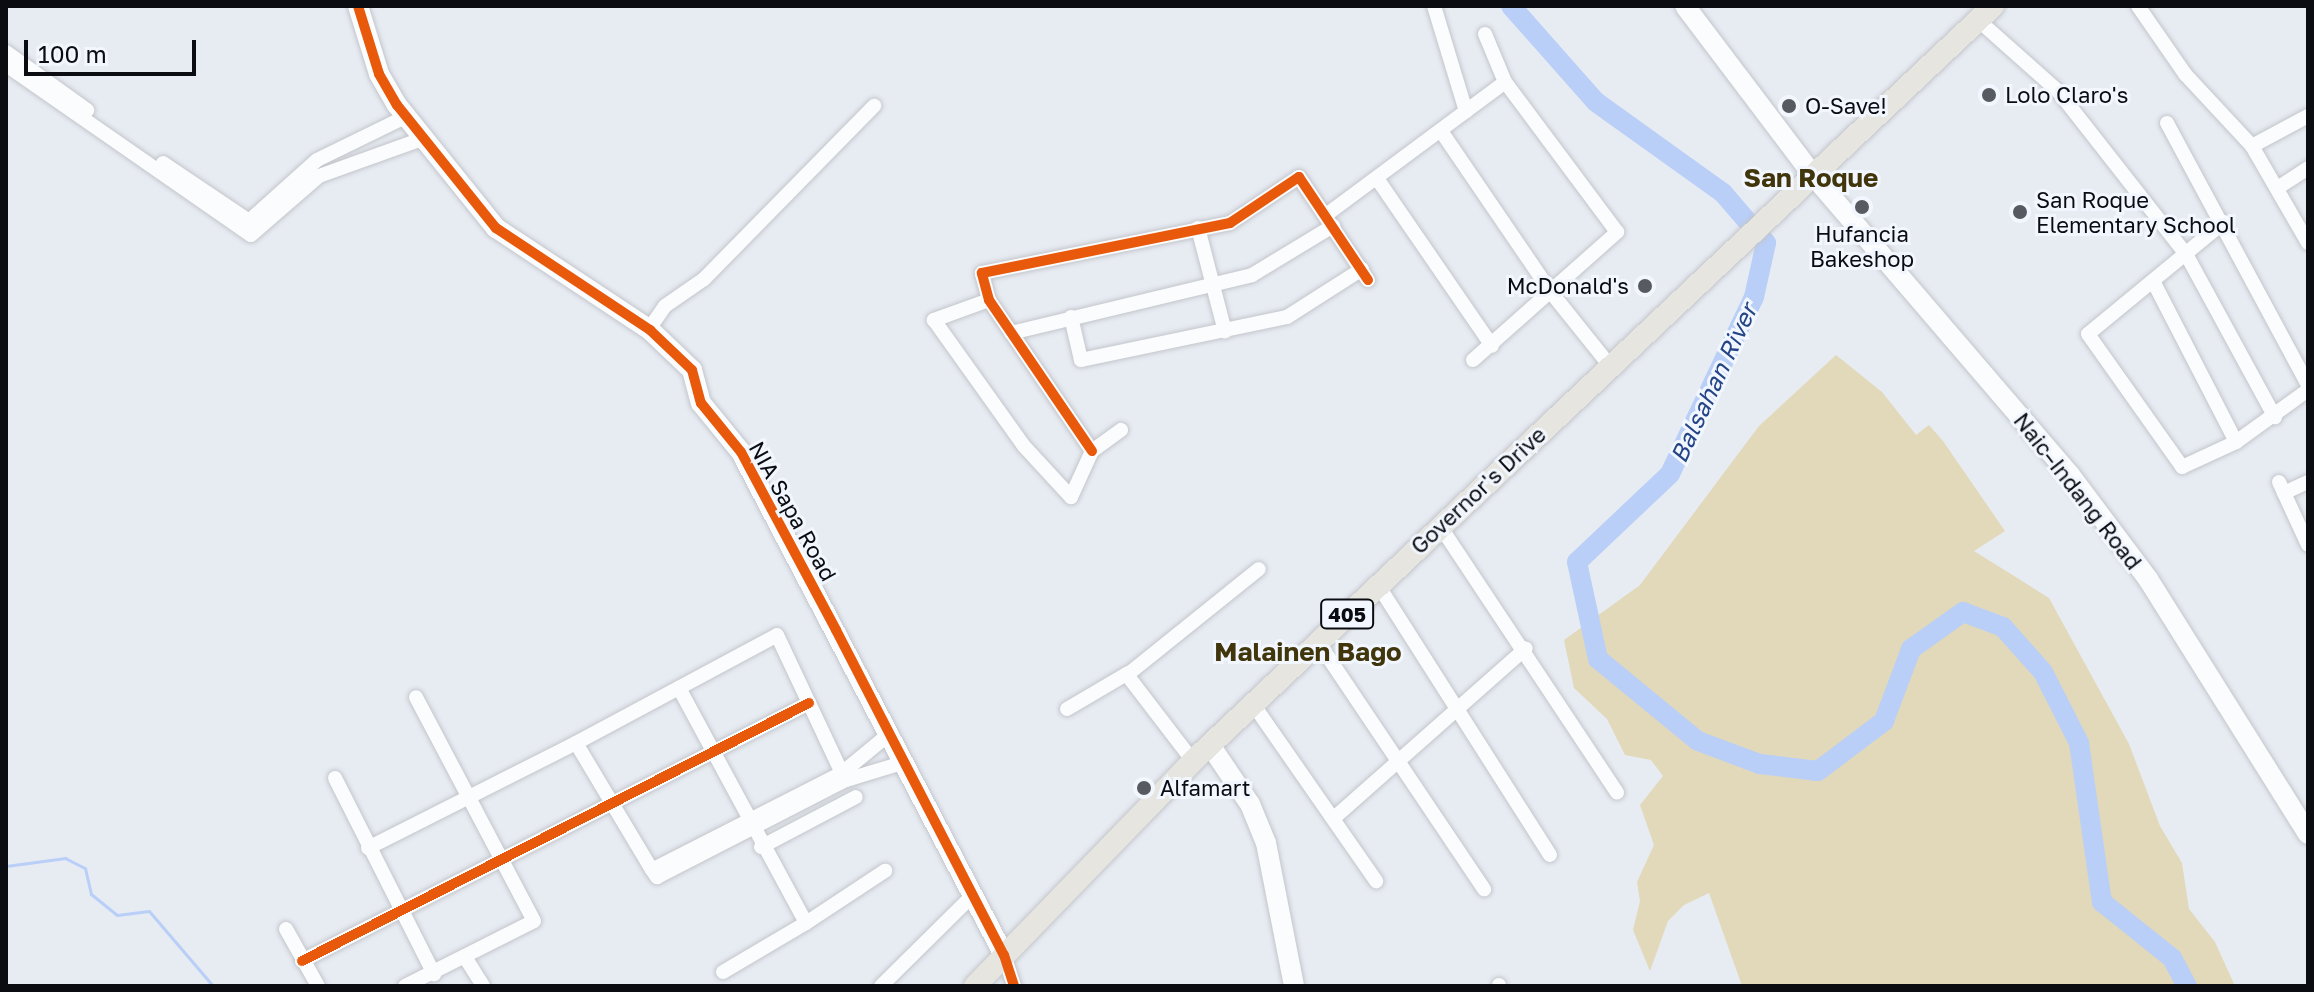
<!DOCTYPE html>
<html>
<head>
<meta charset="utf-8">
<style>
  body { margin:0 }
  #map { position:relative; width:2314px; height:992px; overflow:hidden; background:#e7ebf2; font-family:"Golos Text",sans-serif }
  div>[style] { position:absolute }
  .green>* { inset:0; background:#e2d9ba }
  .stream>* { height:3px; margin:-1.5px; padding:0 1.5px; transform-origin:1.5px; border-radius:1.5px; background:#b9cff8 }
  .river>* { height:20px; margin:-10px; padding:0 10px; transform-origin:10px; border-radius:10px; background:#b9cff8 }
  .roads { filter:drop-shadow(0 0 2px #c3c6cb) drop-shadow(0 0 2px #c3c6cb) }
  .street>* { height:14px; margin:-7px; padding:0 7px; transform-origin:7px; border-radius:7px; background:#fbfcfd }
  .secondary>* { height:20px; margin:-10px; padding:0 10px; transform-origin:10px; border-radius:10px; background:#fbfcfd }
  .primary>* { height:22px; margin:-11px; padding:0 11px; transform-origin:11px; border-radius:11px; background:#e6e5df }
  .cycleway>* { height:10px; margin:-5px; padding:0 5px; transform-origin:5px; border-radius:5px; background:#e8590c }
  .dots>* { width:22px; height:22px; translate:-50% -50%; box-sizing:border-box; border:4px solid #f2f7ff; border-radius:50% }
  span { translate:-50% -50%; white-space:nowrap; text-align:center; line-height:1.15; -webkit-text-stroke:6px #f2f7ff; paint-order:stroke }
  .shield-label span { padding:2px 6px; background:#f2f7ff; border:2px solid; border-radius:6px; -webkit-text-stroke-width:0 }
  .shield-label { font-size:20px; color:#0a0c11; font-weight:700 }
  .poi-label { font-size:22px; color:#0a0c11 }
  .left { translate:0 -50%; text-align:left }
  .right { translate:-100% -50%; text-align:right }
  .street-label { font-size:22px; color:#0a0c11 }
  .water-label { font-size:24px; color:#244485; font-style:italic }
  .quarter-label { font-size:26px; color:#41350b; font-weight:700 }
  .frame { position:absolute; inset:0; border:8px solid #0a0c11; pointer-events:none }
  .scale { position:absolute; left:24px; top:40px; width:172px; height:36px; box-sizing:border-box; border:4px solid #0a0c11; border-top:0; padding-left:10px; font-size:24px; line-height:28px; white-space:nowrap; color:#0a0c11; -webkit-text-stroke:6px #f2f7ff; paint-order:stroke }
</style>
</head>
<body>
<div id="map">
  <div class="green">
    <i style="clip-path:polygon(1836px 355px,1882px 392px,1916px 435px,1929px 425px,1943px 441px,2005px 531px,1974px 551px,2049px 598px,2129px 744px,2160px 826px,2182px 863px,2189px 909px,2215px 942px,2235px 986px,1742px 986px,1709px 893px,1684px 905px,1668px 921px,1650px 971px,1633px 930px,1640px 901px,1637px 882px,1654px 845px,1640px 805px,1663px 776px,1651px 760px,1625px 755px,1607px 719px,1574px 688px,1564px 640px,1640px 585px,1759px 426px)"></i>
  </div>
  <div class="stream">
    <i style="left:6px;top:866px;width:60px;rotate:-7.7deg"></i>
    <i style="left:65px;top:858px;width:22px;rotate:27deg"></i>
    <i style="left:85px;top:868px;width:27px;rotate:77deg"></i>
    <i style="left:91px;top:894px;width:33px;rotate:39deg"></i>
    <i style="left:117px;top:915px;width:32px;rotate:-7deg"></i>
    <i style="left:149px;top:911px;width:99px;rotate:49.5deg"></i>
  </div>
  <div class="river">
    <i style="left:1511px;top:6px;width:128px;rotate:48.5deg"></i>
    <i style="left:1596px;top:102px;width:156px;rotate:35.6deg"></i>
    <i style="left:1723px;top:193px;width:66px;rotate:49.3deg"></i>
    <i style="left:1766px;top:243px;width:55px;rotate:102.5deg"></i>
    <i style="left:1754px;top:297px;width:196px;rotate:115.4deg"></i>
    <i style="left:1670px;top:474px;width:128px;rotate:136.6deg"></i>
    <i style="left:1577px;top:562px;width:99px;rotate:77.8deg"></i>
    <i style="left:1598px;top:659px;width:129px;rotate:39.4deg"></i>
    <i style="left:1698px;top:741px;width:66px;rotate:20.4deg"></i>
    <i style="left:1760px;top:764px;width:58px;rotate:6.9deg"></i>
    <i style="left:1818px;top:771px;width:83px;rotate:-37.1deg"></i>
    <i style="left:1884px;top:721px;width:77px;rotate:-69.4deg"></i>
    <i style="left:1911px;top:649px;width:64px;rotate:-35.4deg"></i>
    <i style="left:1963px;top:612px;width:43px;rotate:20.6deg"></i>
    <i style="left:2003px;top:627px;width:60px;rotate:48.4deg"></i>
    <i style="left:2043px;top:672px;width:80px;rotate:63.1deg"></i>
    <i style="left:2079px;top:743px;width:161px;rotate:81.8deg"></i>
    <i style="left:2102px;top:902px;width:90px;rotate:38.7deg"></i>
    <i style="left:2172px;top:958px;width:32px;rotate:62deg"></i>
  </div>
  <div class="roads">
    <div class="street">
      <i style="left:1434px;top:6px;width:110px;rotate:73.1deg"></i>
      <i style="left:2138px;top:6px;width:83px;rotate:55.3deg"></i>
      <i style="left:2185px;top:74px;width:98px;rotate:47.1deg"></i>
      <i style="left:2252px;top:146px;width:112px;rotate:60deg"></i>
      <i style="left:1978px;top:20px;width:107px;rotate:41.6deg"></i>
      <i style="left:2058px;top:91px;width:207px;rotate:51.9deg"></i>
      <i style="left:2186px;top:254px;width:186px;rotate:61.4deg"></i>
      <i style="left:6px;top:52px;width:100px;rotate:35.6deg"></i>
      <i style="left:6px;top:65px;width:298px;rotate:34.8deg"></i>
      <i style="left:2167px;top:123px;width:298px;rotate:61.7deg"></i>
      <i style="left:1441px;top:131px;width:194px;rotate:55.7deg"></i>
      <i style="left:1550px;top:291px;width:96px;rotate:51.3deg"></i>
      <i style="left:2252px;top:146px;width:64px;rotate:-28.2deg"></i>
      <i style="left:163px;top:163px;width:104px;rotate:34deg"></i>
      <i style="left:1378px;top:180px;width:201px;rotate:55.5deg"></i>
      <i style="left:2279px;top:187px;width:35px;rotate:-33deg"></i>
      <i style="left:1326px;top:215px;width:223px;rotate:-36.6deg"></i>
      <i style="left:249px;top:221px;width:91px;rotate:-41.9deg"></i>
      <i style="left:317px;top:160px;width:98px;rotate:-26deg"></i>
      <i style="left:2224px;top:222px;width:176px;rotate:140.5deg"></i>
      <i style="left:2088px;top:334px;width:163px;rotate:54.7deg"></i>
      <i style="left:2182px;top:467px;width:60px;rotate:-24.8deg"></i>
      <i style="left:2236px;top:442px;width:89px;rotate:-35.8deg"></i>
      <i style="left:1198px;top:228px;width:107px;rotate:75.4deg"></i>
      <i style="left:251px;top:235px;width:90px;rotate:-40.9deg"></i>
      <i style="left:319px;top:176px;width:109px;rotate:-19.8deg"></i>
      <i style="left:2153px;top:281px;width:181px;rotate:62.7deg"></i>
      <i style="left:989px;top:300px;width:59px;rotate:160deg"></i>
      <i style="left:934px;top:320px;width:153px;rotate:54.5deg"></i>
      <i style="left:1023px;top:445px;width:71px;rotate:47.3deg"></i>
      <i style="left:1071px;top:497px;width:51px;rotate:-65.5deg"></i>
      <i style="left:1092px;top:451px;width:36px;rotate:-36deg"></i>
      <i style="left:1071px;top:317px;width:44px;rotate:76.9deg"></i>
      <i style="left:1081px;top:360px;width:210px;rotate:-11.8deg"></i>
      <i style="left:1287px;top:317px;width:89px;rotate:-32.6deg"></i>
      <i style="left:649px;top:329px;width:28px;rotate:-55deg"></i>
      <i style="left:665px;top:306px;width:47px;rotate:-34.7deg"></i>
      <i style="left:704px;top:279px;width:243px;rotate:-45.5deg"></i>
      <i style="left:1011px;top:333px;width:248px;rotate:-13.5deg"></i>
      <i style="left:1252px;top:275px;width:95px;rotate:-31.2deg"></i>
      <i style="left:1473px;top:360px;width:193px;rotate:-41.6deg"></i>
      <i style="left:1617px;top:232px;width:187px;rotate:-126.7deg"></i>
      <i style="left:1505px;top:82px;width:52px;rotate:-112.6deg"></i>
      <i style="left:1092px;top:451px;width:183px;rotate:-124.3deg"></i>
      <i style="left:989px;top:300px;width:28px;rotate:-105deg"></i>
      <i style="left:982px;top:273px;width:253px;rotate:-11.4deg"></i>
      <i style="left:1230px;top:223px;width:83px;rotate:-33.7deg"></i>
      <i style="left:1299px;top:177px;width:124px;rotate:56.2deg"></i>
      <i style="left:2279px;top:482px;width:69px;rotate:65.3deg"></i>
      <i style="left:2284px;top:493px;width:26px;rotate:-25deg"></i>
      <i style="left:1440px;top:526px;width:320px;rotate:56.4deg"></i>
      <i style="left:1378px;top:585px;width:320px;rotate:57.5deg"></i>
      <i style="left:1318px;top:642px;width:298px;rotate:56.1deg"></i>
      <i style="left:679px;top:688px;width:267px;rotate:61.6deg"></i>
      <i style="left:806px;top:923px;width:95px;rotate:-33.4deg"></i>
      <i style="left:1253px;top:704px;width:216px;rotate:55.2deg"></i>
      <i style="left:1067px;top:709px;width:71px;rotate:-30.5deg"></i>
      <i style="left:1193px;top:761px;width:108px;rotate:-127.5deg"></i>
      <i style="left:1127px;top:675px;width:169px;rotate:-38.8deg"></i>
      <i style="left:335px;top:778px;width:220px;rotate:63.2deg"></i>
      <i style="left:846px;top:780px;width:8px;rotate:-120deg"></i>
      <i style="left:842px;top:773px;width:213px;rotate:153deg"></i>
      <i style="left:652px;top:870px;width:9px;rotate:54deg"></i>
      <i style="left:657px;top:877px;width:212px;rotate:-27.2deg"></i>
      <i style="left:846px;top:780px;width:59px;rotate:-16.9deg"></i>
      <i style="left:1334px;top:818px;width:256px;rotate:-41.5deg"></i>
      <i style="left:761px;top:847px;width:107px;rotate:-27.8deg"></i>
      <i style="left:368px;top:848px;width:233px;rotate:-26.8deg"></i>
      <i style="left:652px;top:870px;width:148px;rotate:-120.9deg"></i>
      <i style="left:576px;top:743px;width:228px;rotate:-28.2deg"></i>
      <i style="left:777px;top:635px;width:153px;rotate:64.8deg"></i>
      <i style="left:842px;top:773px;width:60px;rotate:-39.6deg"></i>
      <i style="left:286px;top:929px;width:65px;rotate:60.7deg"></i>
      <i style="left:1004px;top:955px;width:33px;rotate:72deg"></i>
      <i style="left:465px;top:957px;width:34px;rotate:58deg"></i>
      <i style="left:302px;top:961px;width:569px;rotate:-26.97deg"></i>
      <i style="left:723px;top:972px;width:96px;rotate:-30.6deg"></i>
      <i style="left:1499px;top:985px;width:1px;rotate:90deg"></i>
      <i style="left:405px;top:986px;width:144px;rotate:-26.7deg"></i>
      <i style="left:534px;top:921px;width:253px;rotate:-117.8deg"></i>
      <i style="left:881px;top:986px;width:127px;rotate:-44.7deg"></i>
    </div>
    <div class="secondary">
      <i style="left:358px;top:6px;width:71px;rotate:72.8deg"></i>
      <i style="left:379px;top:74px;width:36px;rotate:60deg"></i>
      <i style="left:397px;top:105px;width:158px;rotate:51.2deg"></i>
      <i style="left:496px;top:228px;width:185px;rotate:33.5deg"></i>
      <i style="left:650px;top:330px;width:58px;rotate:43.6deg"></i>
      <i style="left:692px;top:370px;width:34px;rotate:75deg"></i>
      <i style="left:701px;top:403px;width:63px;rotate:50.8deg"></i>
      <i style="left:741px;top:452px;width:568px;rotate:62.4deg"></i>
      <i style="left:1685px;top:6px;width:211px;rotate:52.9deg"></i>
      <i style="left:1812px;top:174px;width:396px;rotate:49.4deg"></i>
      <i style="left:2070px;top:475px;width:130px;rotate:53.1deg"></i>
      <i style="left:2148px;top:579px;width:301px;rotate:57.9deg"></i>
      <i style="left:1210px;top:745px;width:71px;rotate:55.9deg"></i>
      <i style="left:1250px;top:804px;width:42px;rotate:67.7deg"></i>
      <i style="left:1266px;top:843px;width:146px;rotate:78.9deg"></i>
    </div>
    <div class="primary">
      <i style="left:975px;top:986px;width:313px;rotate:-45.9deg"></i>
      <i style="left:1193px;top:761px;width:1100px;rotate:-43.34deg"></i>
    </div>
  </div>
  <div class="cycleway">
    <i style="left:358px;top:6px;width:71px;rotate:72.8deg"></i>
    <i style="left:379px;top:74px;width:36px;rotate:60deg"></i>
    <i style="left:397px;top:105px;width:158px;rotate:51.2deg"></i>
    <i style="left:496px;top:228px;width:185px;rotate:33.5deg"></i>
    <i style="left:650px;top:330px;width:58px;rotate:43.6deg"></i>
    <i style="left:692px;top:370px;width:34px;rotate:75deg"></i>
    <i style="left:701px;top:403px;width:63px;rotate:50.8deg"></i>
    <i style="left:741px;top:452px;width:202px;rotate:61.9deg"></i>
    <i style="left:836px;top:630px;width:366px;rotate:62.7deg"></i>
    <i style="left:1004px;top:955px;width:33px;rotate:72deg"></i>
    <i style="left:1092px;top:451px;width:183px;rotate:-124.3deg"></i>
    <i style="left:989px;top:300px;width:28px;rotate:-105deg"></i>
    <i style="left:982px;top:273px;width:253px;rotate:-11.4deg"></i>
    <i style="left:1230px;top:223px;width:83px;rotate:-33.7deg"></i>
    <i style="left:1299px;top:177px;width:124px;rotate:56.2deg"></i>
    <i style="left:302px;top:961px;width:569px;rotate:-26.97deg"></i>
  </div>
  <div class="dots">
    <i style="left:1989px;top:95px;background:#575a60"></i>
    <i style="left:1789px;top:106px;background:#575a60"></i>
    <i style="left:1862px;top:207px;background:#575a60"></i>
    <i style="left:2020px;top:212px;background:#575a60"></i>
    <i style="left:1645px;top:286px;background:#575a60"></i>
    <i style="left:1144px;top:788px;background:#575a60"></i>
  </div>
  <div class="shield-label">
    <span style="left:1347px;top:614px">405</span>
  </div>
  <div class="poi-label">
    <span class="left" style="left:2005px;top:95px">Lolo Claro's</span>
    <span class="left" style="left:1805px;top:106px">O-Save!</span>
    <span class="left" style="left:2036px;top:212px">San Roque<br>Elementary School</span>
    <span style="left:1862px;top:246px">Hufancia<br>Bakeshop</span>
    <span class="right" style="left:1629px;top:286px">McDonald's</span>
    <span class="left" style="left:1160px;top:788px">Alfamart</span>
  </div>
  <div class="street-label">
    <span style="left:1478px;top:490px;rotate:-43deg">Governor's Drive</span>
    <span style="left:2078px;top:491px;rotate:52deg">Naic–Indang Road</span>
    <span style="left:793px;top:511px;rotate:61deg">NIA Sapa Road</span>
  </div>
  <div class="water-label">
    <span style="left:1713px;top:383px;rotate:-65deg">Balsahan River</span>
  </div>
  <div class="quarter-label">
    <span style="left:1811px;top:178px">San Roque</span>
    <span style="left:1308px;top:652px">Malainen Bago</span>
  </div>
  <div class="frame"></div>
  <div class="scale">100 m</div>
</div>
</body>
</html>
